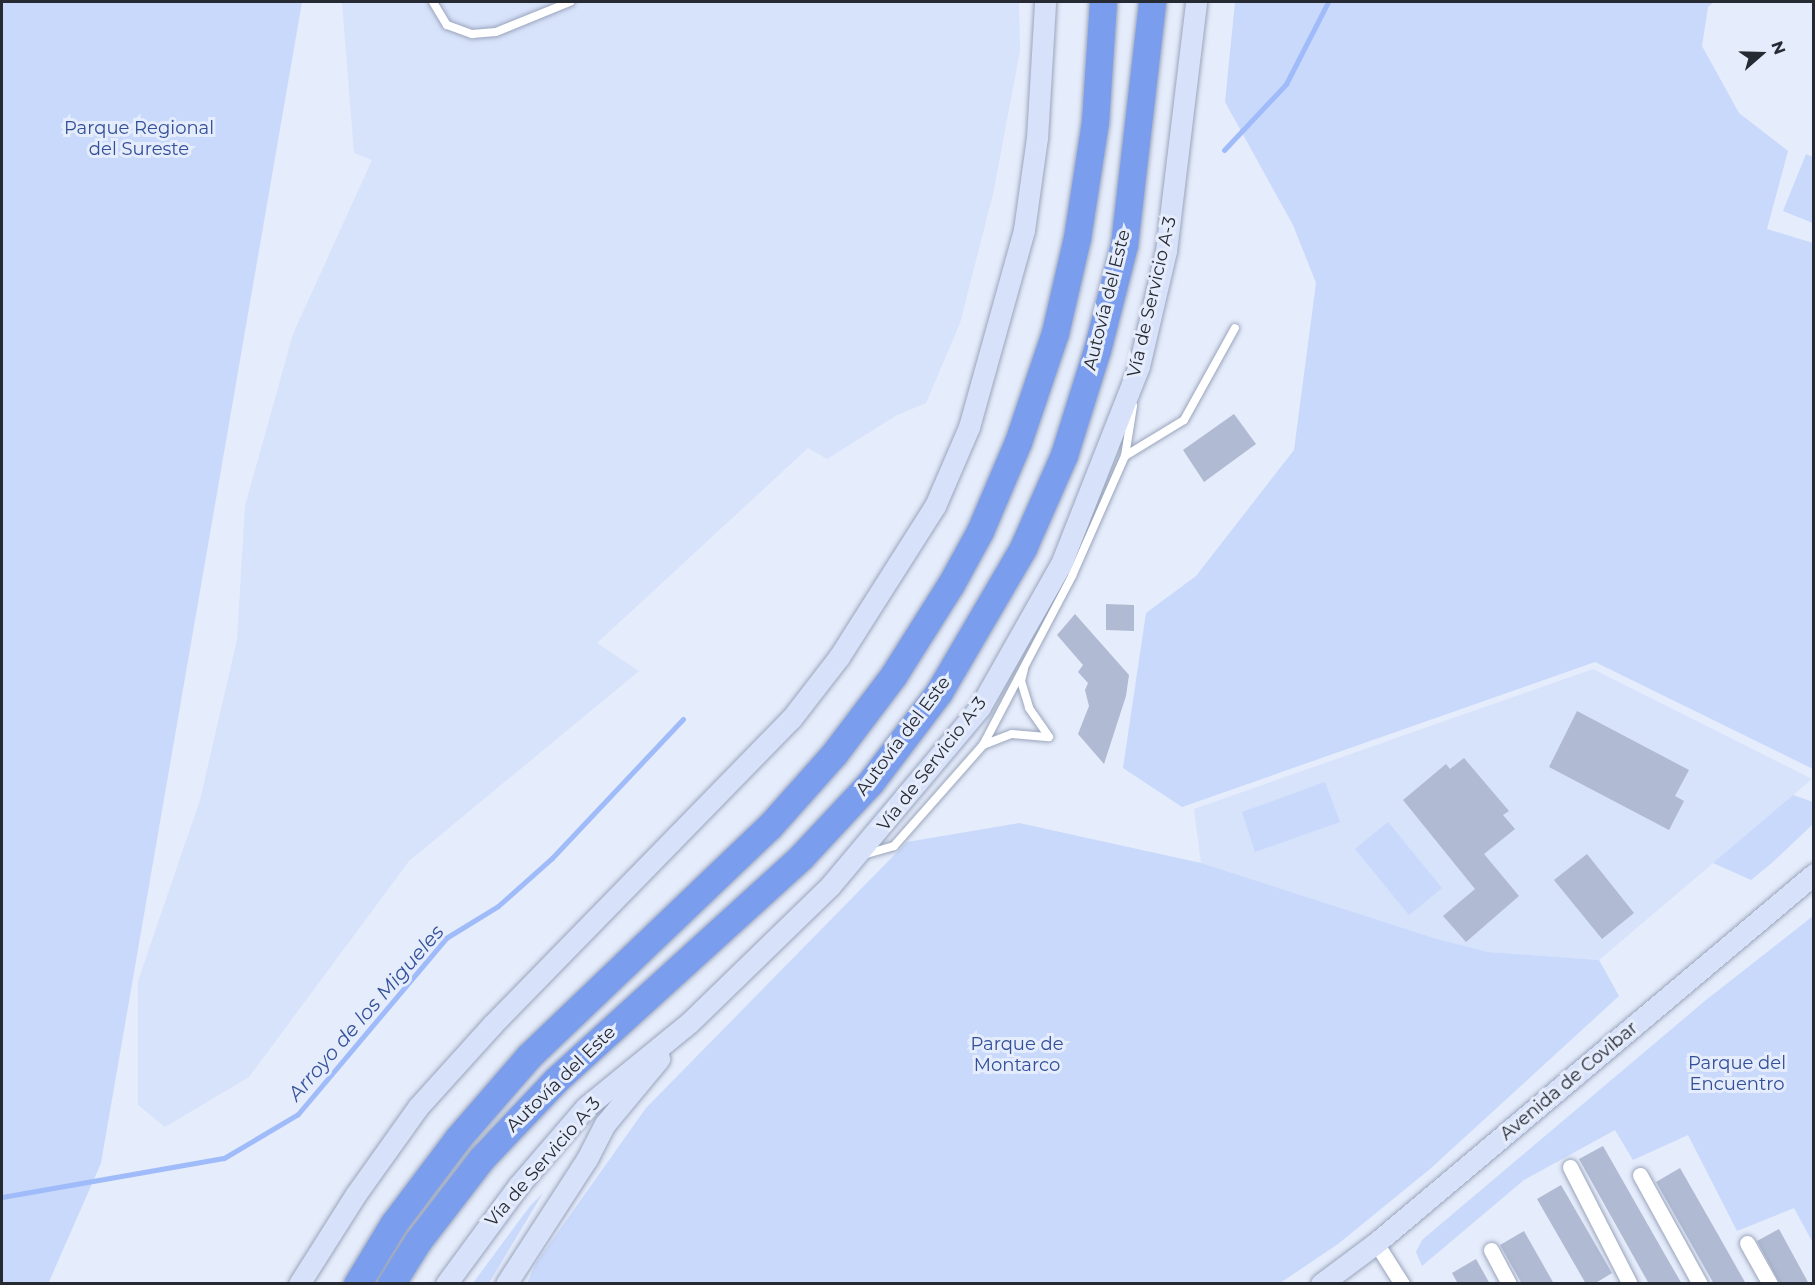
<!DOCTYPE html>
<html>
<head>
<meta charset="utf-8">
<style>
  body { margin:0 }
  #map { position:relative; width:1815px; height:1285px; overflow:hidden; background:#e5ecfb; font-family:Montserrat,sans-serif }
  div>[style] { position:absolute }
  .built>* { inset:0; background:#d7e2fb }
  .green>* { inset:0; background:#c9d9fb }
  .stream>* { height:5px; margin:-2.5px; padding:0 2.5px; transform-origin:2.5px; border-radius:2.5px; background:#9fbbf9 }
  .building>* { inset:0; background:#b0bad2 }
  .roads { filter:drop-shadow(0 0 2px #9aa5bc) drop-shadow(0 0 2px #9aa5bc) }
  .lane>* { height:8px; margin:-4px; padding:0 4px; transform-origin:4px; border-radius:4px; background:#fff }
  .street>* { height:15px; margin:-7.5px; padding:0 7.5px; transform-origin:7.5px; border-radius:7.5px; background:#fff }
  .secondary>* { height:21px; margin:-10.5px; padding:0 10.5px; transform-origin:10.5px; border-radius:10.5px; background:#d7e2fa }
  .highway>* { height:27px; margin:-13.5px; padding:0 13.5px; transform-origin:13.5px; border-radius:13.5px; background:#7b9dee }
  span { translate:-50% -50%; white-space:nowrap; text-align:center; line-height:1.15; -webkit-text-stroke:6px #e5ecfb; paint-order:stroke }
  .park-label { font-size:18px; color:#334f98 }
  .street-label { font-size:18px; color:#262a33 }
  .water-label { font-size:20px; color:#35529b; font-style:italic }
  .frame { position:absolute; inset:0; border:3px solid #262a33; pointer-events:none }
  .north { position:absolute; left:1731px; top:24px; width:60px; height:60px; -webkit-text-stroke:4px #e5ecfb; paint-order:stroke; rotate:70deg; font-size:16px; font-weight:700; line-height:24px; text-align:center; color:#262a33 }
  .north::after { content:''; display:block; margin:auto; width:21px; height:27px; background:#262a33; clip-path:polygon(50% 0,100% 100%,50% 72%,0 100%) }
</style>
</head>
<body>
<div id="map">
  <div class="built">
    <i style="clip-path:polygon(342px 2px,1019px 2px,1020px 51px,993px 194px,960px 323px,926px 403px,897px 415px,827px 459px,808px 448px,597px 643px,639px 671px,409px 861px,249px 1077px,165px 1127px,138px 1105px,138px 981px,200px 800px,237px 640px,245px 506px,293px 334px,372px 160px,354px 153px)"></i>
    <i style="clip-path:polygon(1593px 669px,1812px 779px,1599px 960px,1488px 952px,1437px 939px,1201px 863px,1194px 809px)"></i>
  </div>
  <div class="green">
    <i style="clip-path:polygon(2px 2px,302px 2px,101px 1163px,48px 1284px,2px 1283px)"></i>
    <i style="clip-path:polygon(1235px 2px,1714px 2px,1708px 7px,1702px 46px,1739px 113px,1788px 151px,1767px 229px,1813px 243px,1813px 769px,1595px 662px,1182px 807px,1123px 768px,1146px 613px,1196px 576px,1294px 450px,1316px 283px,1293px 225px,1225px 102px)"></i>
    <i style="clip-path:polygon(1806px 154px,1813px 157px,1813px 223px,1783px 211px)"></i>
    <i style="clip-path:polygon(1325px 782px,1340px 822px,1255px 852px,1242px 812px)"></i>
    <i style="clip-path:polygon(1793px 795px,1813px 802px,1813px 824px,1773px 862px,1751px 880px,1713px 863px)"></i>
    <i style="clip-path:polygon(1388px 822px,1442px 888px,1409px 915px,1355px 849px)"></i>
    <i style="clip-path:polygon(1019px 823px,1201px 863px,1437px 939px,1488px 952px,1599px 960px,1619px 996px,1430px 1169px,1338px 1244px,1280px 1283px,527px 1283px,536px 1263px,646px 1108px,907px 842px)"></i>
    <i style="clip-path:polygon(1813px 916px,1813px 1243px,1794px 1208px,1737px 1231px,1688px 1135px,1633px 1160px,1615px 1130px,1524px 1180px,1422px 1266px,1416px 1252px,1422px 1240px,1706px 1000px)"></i>
    <i style="clip-path:polygon(543px 1193px,489px 1283px,473px 1283px,530px 1206px)"></i>
  </div>
  <div class="stream">
    <i style="left:1224px;top:150px;width:91px;rotate:-46.8deg"></i>
    <i style="left:1286px;top:84px;width:92px;rotate:-62.9deg"></i>
    <i style="left:2px;top:1197px;width:225px;rotate:-10deg"></i>
    <i style="left:224px;top:1158px;width:86px;rotate:-30.7deg"></i>
    <i style="left:298px;top:1114px;width:230px;rotate:-49.9deg"></i>
    <i style="left:446px;top:938px;width:61px;rotate:-31.6deg"></i>
    <i style="left:498px;top:906px;width:72px;rotate:-41.6deg"></i>
    <i style="left:552px;top:858px;width:191px;rotate:-46.7deg"></i>
  </div>
  <div class="building">
    <i style="clip-path:polygon(1234px 414px,1256px 444px,1204px 482px,1183px 450px)"></i>
    <i style="clip-path:polygon(1106px 604px,1134px 605px,1134px 631px,1106px 630px)"></i>
    <i style="clip-path:polygon(1075px 614px,1129px 675px,1126px 696px,1104px 764px,1078px 734px,1089px 706px,1085px 690px,1088px 683px,1078px 672px,1083px 665px,1057px 635px)"></i>
    <i style="clip-path:polygon(1577px 711px,1689px 770px,1675px 796px,1684px 801px,1669px 830px,1549px 767px)"></i>
    <i style="clip-path:polygon(1464px 758px,1509px 811px,1503px 815px,1515px 829px,1484px 854px,1519px 896px,1466px 942px,1443px 916px,1475px 889px,1403px 800px,1446px 764px,1450px 769px)"></i>
    <i style="clip-path:polygon(1587px 854px,1634px 913px,1602px 939px,1554px 880px)"></i>
    <i style="clip-path:polygon(1603px 1146px,1664px 1253px,1682px 1284px,1649px 1284px,1579px 1159px)"></i>
    <i style="clip-path:polygon(1680px 1168px,1720px 1238px,1746px 1284px,1714px 1284px,1656px 1182px)"></i>
    <i style="clip-path:polygon(1561px 1185px,1612px 1273px,1594px 1284px,1586px 1284px,1537px 1199px)"></i>
    <i style="clip-path:polygon(1779px 1229px,1809px 1284px,1780px 1284px,1757px 1241px)"></i>
    <i style="clip-path:polygon(1524px 1231px,1554px 1284px,1522px 1284px,1500px 1245px)"></i>
    <i style="clip-path:polygon(1476px 1259px,1490px 1284px,1458px 1284px,1452px 1273px)"></i>
  </div>
  <div class="roads">
    <div class="lane">
      <i style="left:433px;top:2px;width:27px;rotate:59deg"></i>
      <i style="left:447px;top:25px;width:27px;rotate:20deg"></i>
      <i style="left:472px;top:34px;width:24px;rotate:-5deg"></i>
      <i style="left:496px;top:32px;width:80px;rotate:-22.1deg"></i>
      <i style="left:1125px;top:456px;width:69px;rotate:-31.4deg"></i>
      <i style="left:1184px;top:420px;width:105px;rotate:-61deg"></i>
      <i style="left:1024px;top:669px;width:12px;rotate:104deg"></i>
      <i style="left:1021px;top:681px;width:28px;rotate:73deg"></i>
      <i style="left:1029px;top:708px;width:35px;rotate:55deg"></i>
      <i style="left:983px;top:745px;width:31px;rotate:-21deg"></i>
      <i style="left:1012px;top:734px;width:37px;rotate:5deg"></i>
      <i style="left:863px;top:855px;width:32px;rotate:-16deg"></i>
      <i style="left:894px;top:846px;width:135px;rotate:-48.6deg"></i>
      <i style="left:983px;top:745px;width:191px;rotate:-62.2deg"></i>
      <i style="left:1072px;top:576px;width:131px;rotate:-66.2deg"></i>
      <i style="left:1125px;top:456px;width:51px;rotate:-80.9deg"></i>
    </div>
    <div class="street">
      <i style="left:1570px;top:1167px;width:131px;rotate:62.9deg"></i>
      <i style="left:1640px;top:1175px;width:124px;rotate:61.2deg"></i>
      <i style="left:1376px;top:1243px;width:49px;rotate:57.6deg"></i>
      <i style="left:1747px;top:1243px;width:47px;rotate:60.7deg"></i>
      <i style="left:1491px;top:1250px;width:38px;rotate:62deg"></i>
    </div>
    <div class="secondary">
      <i style="left:299px;top:1284px;width:107px;rotate:-57.7deg"></i>
      <i style="left:356px;top:1194px;width:107px;rotate:-54.5deg"></i>
      <i style="left:418px;top:1107px;width:112px;rotate:-47.9deg"></i>
      <i style="left:493px;top:1024px;width:426px;rotate:-45.7deg"></i>
      <i style="left:791px;top:719px;width:78px;rotate:-52.3deg"></i>
      <i style="left:839px;top:657px;width:179px;rotate:-57.6deg"></i>
      <i style="left:935px;top:506px;width:86px;rotate:-66.7deg"></i>
      <i style="left:969px;top:427px;width:205px;rotate:-74.4deg"></i>
      <i style="left:1024px;top:230px;width:93px;rotate:-82deg"></i>
      <i style="left:1037px;top:138px;width:136px;rotate:-86.6deg"></i>
      <i style="left:446px;top:1284px;width:122px;rotate:-53.7deg"></i>
      <i style="left:518px;top:1186px;width:104px;rotate:-49.3deg"></i>
      <i style="left:586px;top:1107px;width:133px;rotate:-39.2deg"></i>
      <i style="left:689px;top:1023px;width:197px;rotate:-44.2deg"></i>
      <i style="left:830px;top:886px;width:234px;rotate:-50deg"></i>
      <i style="left:980px;top:707px;width:164px;rotate:-60.5deg"></i>
      <i style="left:1061px;top:564px;width:213px;rotate:-68.5deg"></i>
      <i style="left:1139px;top:366px;width:118px;rotate:-76.8deg"></i>
      <i style="left:1166px;top:251px;width:251px;rotate:-83.1deg"></i>
      <i style="left:506px;top:1284px;width:149px;rotate:-57.1deg"></i>
      <i style="left:587px;top:1159px;width:39px;rotate:-63deg"></i>
      <i style="left:605px;top:1124px;width:85px;rotate:-50.3deg"></i>
      <i style="left:1321px;top:1284px;width:69px;rotate:-36.7deg"></i>
      <i style="left:1376px;top:1243px;width:573px;rotate:-40.11deg"></i>
    </div>
    <div class="highway">
      <i style="left:357px;top:1284px;width:71px;rotate:-58.8deg"></i>
      <i style="left:394px;top:1223px;width:106px;rotate:-53deg"></i>
      <i style="left:458px;top:1138px;width:108px;rotate:-49.1deg"></i>
      <i style="left:529px;top:1056px;width:332px;rotate:-43.7deg"></i>
      <i style="left:769px;top:827px;width:98px;rotate:-48.3deg"></i>
      <i style="left:834px;top:754px;width:98px;rotate:-52.9deg"></i>
      <i style="left:893px;top:676px;width:109px;rotate:-57.8deg"></i>
      <i style="left:951px;top:584px;width:60px;rotate:-61.3deg"></i>
      <i style="left:980px;top:531px;width:97px;rotate:-66.9deg"></i>
      <i style="left:1018px;top:442px;width:115px;rotate:-71.3deg"></i>
      <i style="left:1055px;top:333px;width:98px;rotate:-77deg"></i>
      <i style="left:1077px;top:238px;width:117px;rotate:-81.2deg"></i>
      <i style="left:1095px;top:122px;width:120px;rotate:-86.2deg"></i>
      <i style="left:391px;top:1284px;width:51px;rotate:-57.9deg"></i>
      <i style="left:418px;top:1241px;width:105px;rotate:-52.4deg"></i>
      <i style="left:482px;top:1158px;width:108px;rotate:-46.5deg"></i>
      <i style="left:556px;top:1080px;width:331px;rotate:-42.3deg"></i>
      <i style="left:801px;top:857px;width:101px;rotate:-47deg"></i>
      <i style="left:870px;top:783px;width:114px;rotate:-52.8deg"></i>
      <i style="left:939px;top:692px;width:167px;rotate:-59.7deg"></i>
      <i style="left:1023px;top:548px;width:102px;rotate:-66.2deg"></i>
      <i style="left:1064px;top:455px;width:110px;rotate:-72.6deg"></i>
      <i style="left:1097px;top:350px;width:108px;rotate:-75.6deg"></i>
      <i style="left:1124px;top:245px;width:245px;rotate:-83.4deg"></i>
    </div>
  </div>
  <div class="park-label">
    <span style="left:139px;top:139px">Parque Regional<br>del Sureste</span>
    <span style="left:1017px;top:1055px">Parque de<br>Montarco</span>
    <span style="left:1737px;top:1074px">Parque del<br>Encuentro</span>
  </div>
  <div class="street-label">
    <span style="left:1152px;top:297px;rotate:-77deg">Vía de Servicio A-3</span>
    <span style="left:1107px;top:300px;rotate:-76deg">Autovía del Este</span>
    <span style="left:903px;top:736px;rotate:-53deg">Autovía del Este</span>
    <span style="left:932px;top:764px;rotate:-52deg">Vía de Servicio A-3</span>
    <span style="left:561px;top:1079px;rotate:-44deg">Autovía del Este</span>
    <span style="left:1569px;top:1081px;rotate:-40deg">Avenida de Covibar</span>
    <span style="left:543px;top:1162px;rotate:-49deg">Vía de Servicio A-3</span>
  </div>
  <div class="water-label">
    <span style="left:366px;top:1013px;rotate:-49deg">Arroyo de los Migueles</span>
  </div>
  <div class="frame"></div>
  <div class="north">N</div>
</div>
</body>
</html>
